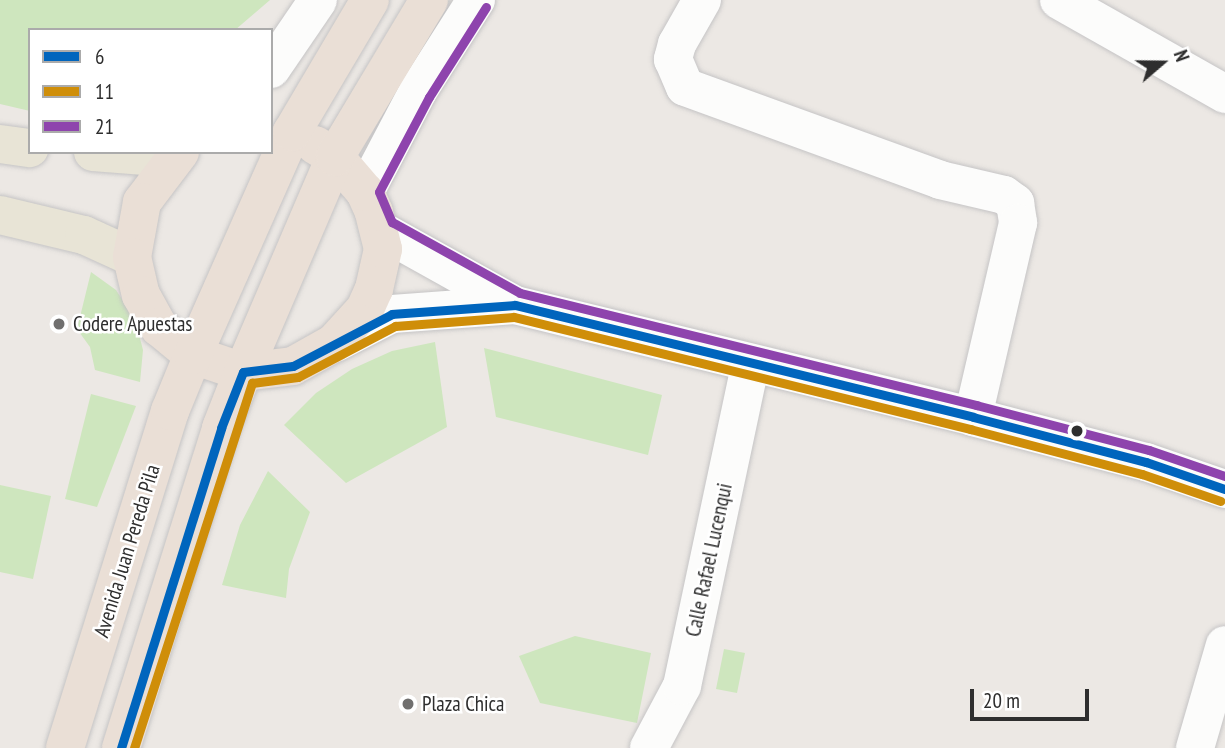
<!DOCTYPE html>
<html>
<head>
<meta charset="utf-8">
<style>
  body { margin:0 }
  #map { position:relative; width:1225px; height:748px; overflow:hidden; background:#ece8e4; font-family:"PT Sans Narrow",sans-serif }
  div>[style] { position:absolute }
  .green>* { inset:0; background:#cee6be }
  .roads { filter:drop-shadow(0 0 2px #c5c4c5) drop-shadow(0 0 2px #c5c4c5) }
  .minor>* { height:38px; margin:-19px; padding:0 19px; transform-origin:19px; border-radius:19px; background:#fcfcfb }
  .major>* { height:38px; margin:-19px; padding:0 19px; transform-origin:19px; border-radius:19px; background:#e8e4d6 }
  .highway>* { height:38px; margin:-19px; padding:0 19px; transform-origin:19px; border-radius:19px; background:#eadfd6 }
  .bus-1>* { height:9px; margin:-4.5px; padding:0 4.5px; transform-origin:4.5px; border-radius:4.5px; background:#0065bd }
  .bus-2>* { height:9px; margin:-4.5px; padding:0 4.5px; transform-origin:4.5px; border-radius:4.5px; background:#cf8e09 }
  .bus-3>* { height:9px; margin:-4.5px; padding:0 4.5px; transform-origin:4.5px; border-radius:4.5px; background:#8e44ad }
  .dots>* { width:19px; height:19px; translate:-50% -50%; box-sizing:border-box; border:4px solid #fff; border-radius:50% }
  span { translate:-50% -50%; white-space:nowrap; text-align:center; line-height:1.15; -webkit-text-stroke:5px #fff; paint-order:stroke }
  .poi-label { font-size:21px; color:#2e2e2e }
  .left { translate:0 -50%; text-align:left }
  .street-label { font-size:21px; color:#2e2e2e }
  .legend { position:absolute; left:28px; top:28px; width:245px; height:126px; box-sizing:border-box; background:#fff; border:2px solid #ababab; margin:0; padding:9px 12px; list-style:none; font-size:21px; color:#2e2e2e }
  .legend li { display:flex; align-items:center; gap:14px; height:35px }
  .legend b { width:35px; border:2px solid #ababab }
  .north { position:absolute; left:1127px; top:28px; width:70px; height:70px; -webkit-text-stroke:5px #fff; paint-order:stroke; rotate:70deg; font-size:19px; font-weight:700; line-height:28px; text-align:center; color:#2e2e2e }
  .north::after { content:''; display:block; margin:auto; width:24px; height:32px; background:#2e2e2e; clip-path:polygon(50% 0,100% 100%,50% 72%,0 100%) }
  .scale { position:absolute; left:970px; top:689px; width:119px; height:32px; box-sizing:border-box; border:4px solid #2e2e2e; border-top:0; padding-left:9px; font-size:21px; line-height:24px; white-space:nowrap; color:#2e2e2e; -webkit-text-stroke:5px #fff; paint-order:stroke }
</style>
</head>
<body>
<div id="map">
  <div class="green">
    <i style="clip-path:polygon(0 0,270px 0,235px 30px,30px 30px,30px 111px,0 104px)"></i>
    <i style="clip-path:polygon(91px 272px,116px 290px,135px 319px,143px 350px,140px 382px,95px 370px,90px 347px,77px 329px)"></i>
    <i style="clip-path:polygon(435px 342px,447px 427px,346px 483px,284px 425px,316px 393px,352px 369px,392px 351px)"></i>
    <i style="clip-path:polygon(484px 348px,662px 395px,648px 455px,496px 417px)"></i>
    <i style="clip-path:polygon(91px 394px,136px 406px,97px 507px,65px 499px)"></i>
    <i style="clip-path:polygon(268px 471px,310px 512px,289px 569px,286px 598px,222px 585px,240px 525px)"></i>
    <i style="clip-path:polygon(0 485px,51px 496px,33px 579px,0 572px)"></i>
    <i style="clip-path:polygon(575px 636px,651px 653px,637px 723px,540px 703px,519px 656px)"></i>
    <i style="clip-path:polygon(724px 649px,745px 653px,737px 693px,716px 689px)"></i>
  </div>
  <div class="roads">
    <div class="minor">
      <i style="left:702px;top:0;width:51px;rotate:119.6deg"></i>
      <i style="left:677px;top:44px;width:16px;rotate:105deg"></i>
      <i style="left:673px;top:59px;width:30px;rotate:67deg"></i>
      <i style="left:685px;top:87px;width:271px;rotate:20deg"></i>
      <i style="left:940px;top:180px;width:66px;rotate:13.2deg"></i>
      <i style="left:1004px;top:195px;width:14px;rotate:36deg"></i>
      <i style="left:1015px;top:203px;width:20px;rotate:81deg"></i>
      <i style="left:1018px;top:223px;width:199px;rotate:103.1deg"></i>
      <i style="left:1059px;top:0;width:191px;rotate:29.5deg"></i>
      <i style="left:271px;top:69px;width:83px;rotate:-55.7deg"></i>
      <i style="left:365px;top:192px;width:114px;rotate:-62.3deg"></i>
      <i style="left:418px;top:91px;width:108px;rotate:-57.5deg"></i>
      <i style="left:382px;top:231px;width:152px;rotate:29.1deg"></i>
      <i style="left:515px;top:305px;width:471px;rotate:13.7deg"></i>
      <i style="left:973px;top:417px;width:179px;rotate:14.6deg"></i>
      <i style="left:1146px;top:462px;width:83px;rotate:18.9deg"></i>
      <i style="left:335px;top:343px;width:64px;rotate:-27deg"></i>
      <i style="left:392px;top:314px;width:123px;rotate:-4.2deg"></i>
      <i style="left:649px;top:748px;width:70px;rotate:-62deg"></i>
      <i style="left:682px;top:686px;width:328px;rotate:-78deg"></i>
      <i style="left:1195px;top:748px;width:107px;rotate:-73.8deg"></i>
    </div>
    <div class="major">
      <i style="left:0;top:144px;width:30px;rotate:8deg"></i>
      <i style="left:93px;top:152px;width:78px;rotate:4.4deg"></i>
      <i style="left:0;top:215px;width:86px;rotate:13.4deg"></i>
      <i style="left:84px;top:235px;width:53px;rotate:24.6deg"></i>
    </div>
    <div class="highway">
      <i style="left:180px;top:152px;width:63px;rotate:127.2deg"></i>
      <i style="left:142px;top:202px;width:56px;rotate:100.3deg"></i>
      <i style="left:132px;top:257px;width:39px;rotate:77deg"></i>
      <i style="left:141px;top:295px;width:37px;rotate:61deg"></i>
      <i style="left:159px;top:327px;width:44px;rotate:39.5deg"></i>
      <i style="left:193px;top:355px;width:53px;rotate:18.8deg"></i>
      <i style="left:243px;top:372px;width:50px;rotate:-6.8deg"></i>
      <i style="left:293px;top:366px;width:47px;rotate:-29.3deg"></i>
      <i style="left:334px;top:343px;width:46px;rotate:-47.6deg"></i>
      <i style="left:365px;top:309px;width:22px;rotate:-66deg"></i>
      <i style="left:374px;top:289px;width:41px;rotate:-77.3deg"></i>
      <i style="left:383px;top:249px;width:38px;rotate:-104deg"></i>
      <i style="left:374px;top:212px;width:22px;rotate:-114deg"></i>
      <i style="left:365px;top:192px;width:46px;rotate:-130.6deg"></i>
      <i style="left:335px;top:157px;width:23px;rotate:-149deg"></i>
      <i style="left:65px;top:748px;width:353px;rotate:-72.7deg"></i>
      <i style="left:170px;top:411px;width:61px;rotate:-67.7deg"></i>
      <i style="left:193px;top:355px;width:244px;rotate:-66.1deg"></i>
      <i style="left:292px;top:132px;width:153px;rotate:-59.4deg"></i>
      <i style="left:121px;top:748px;width:335px;rotate:-72.6deg"></i>
      <i style="left:221px;top:428px;width:60px;rotate:-68.6deg"></i>
      <i style="left:243px;top:372px;width:234px;rotate:-66.8deg"></i>
      <i style="left:335px;top:157px;width:183px;rotate:-59.1deg"></i>
    </div>
  </div>
  <div class="bus-1">
    <i style="left:121px;top:748px;width:335px;rotate:-72.6deg"></i>
    <i style="left:221px;top:428px;width:60px;rotate:-68.6deg"></i>
    <i style="left:243px;top:372px;width:50px;rotate:-6.8deg"></i>
    <i style="left:293px;top:366px;width:112px;rotate:-27.7deg"></i>
    <i style="left:392px;top:314px;width:123px;rotate:-4.2deg"></i>
    <i style="left:515px;top:305px;width:471px;rotate:13.7deg"></i>
    <i style="left:973px;top:417px;width:179px;rotate:14.6deg"></i>
    <i style="left:1146px;top:462px;width:83px;rotate:18.9deg"></i>
  </div>
  <div class="bus-2">
    <i style="left:134px;top:748px;width:384px;rotate:-72.1deg"></i>
    <i style="left:252px;top:383px;width:46px;rotate:-7.4deg"></i>
    <i style="left:298px;top:377px;width:110px;rotate:-27.7deg"></i>
    <i style="left:395px;top:326px;width:119px;rotate:-4.3deg"></i>
    <i style="left:514px;top:317px;width:470px;rotate:13.8deg"></i>
    <i style="left:970px;top:429px;width:178px;rotate:14.7deg"></i>
    <i style="left:1142px;top:474px;width:83px;rotate:18.9deg"></i>
  </div>
  <div class="bus-3">
    <i style="left:486px;top:7px;width:107px;rotate:122.3deg"></i>
    <i style="left:429px;top:97px;width:107px;rotate:117.8deg"></i>
    <i style="left:379px;top:192px;width:33px;rotate:67deg"></i>
    <i style="left:392px;top:222px;width:146px;rotate:29deg"></i>
    <i style="left:520px;top:293px;width:470px;rotate:13.8deg"></i>
    <i style="left:976px;top:405px;width:179px;rotate:14.6deg"></i>
    <i style="left:1149px;top:450px;width:80px;rotate:18.9deg"></i>
  </div>
  <div class="dots">
    <i style="left:59px;top:324px;background:#706f6e"></i>
    <i style="left:1077px;top:431px;background:#2e2e2e"></i>
    <i style="left:408px;top:704px;background:#706f6e"></i>
  </div>
  <div class="poi-label">
    <span class="left" style="left:73px;top:324px">Codere Apuestas</span>
    <span class="left" style="left:422px;top:704px">Plaza Chica</span>
  </div>
  <div class="street-label">
    <span style="left:127px;top:551px;rotate:-73deg">Avenida Juan Pereda Pila</span>
    <span style="left:709px;top:560px;rotate:-78deg">Calle Rafael Lucenqui</span>
  </div>
  <ul class="legend">
  <li><b style="height:9px;background:#0065bd"></b>6</li>
  <li><b style="height:9px;background:#cf8e09"></b>11</li>
  <li><b style="height:9px;background:#8e44ad"></b>21</li>
  </ul>
  <div class="north">N</div>
  <div class="scale">20 m</div>
</div>
</body>
</html>
